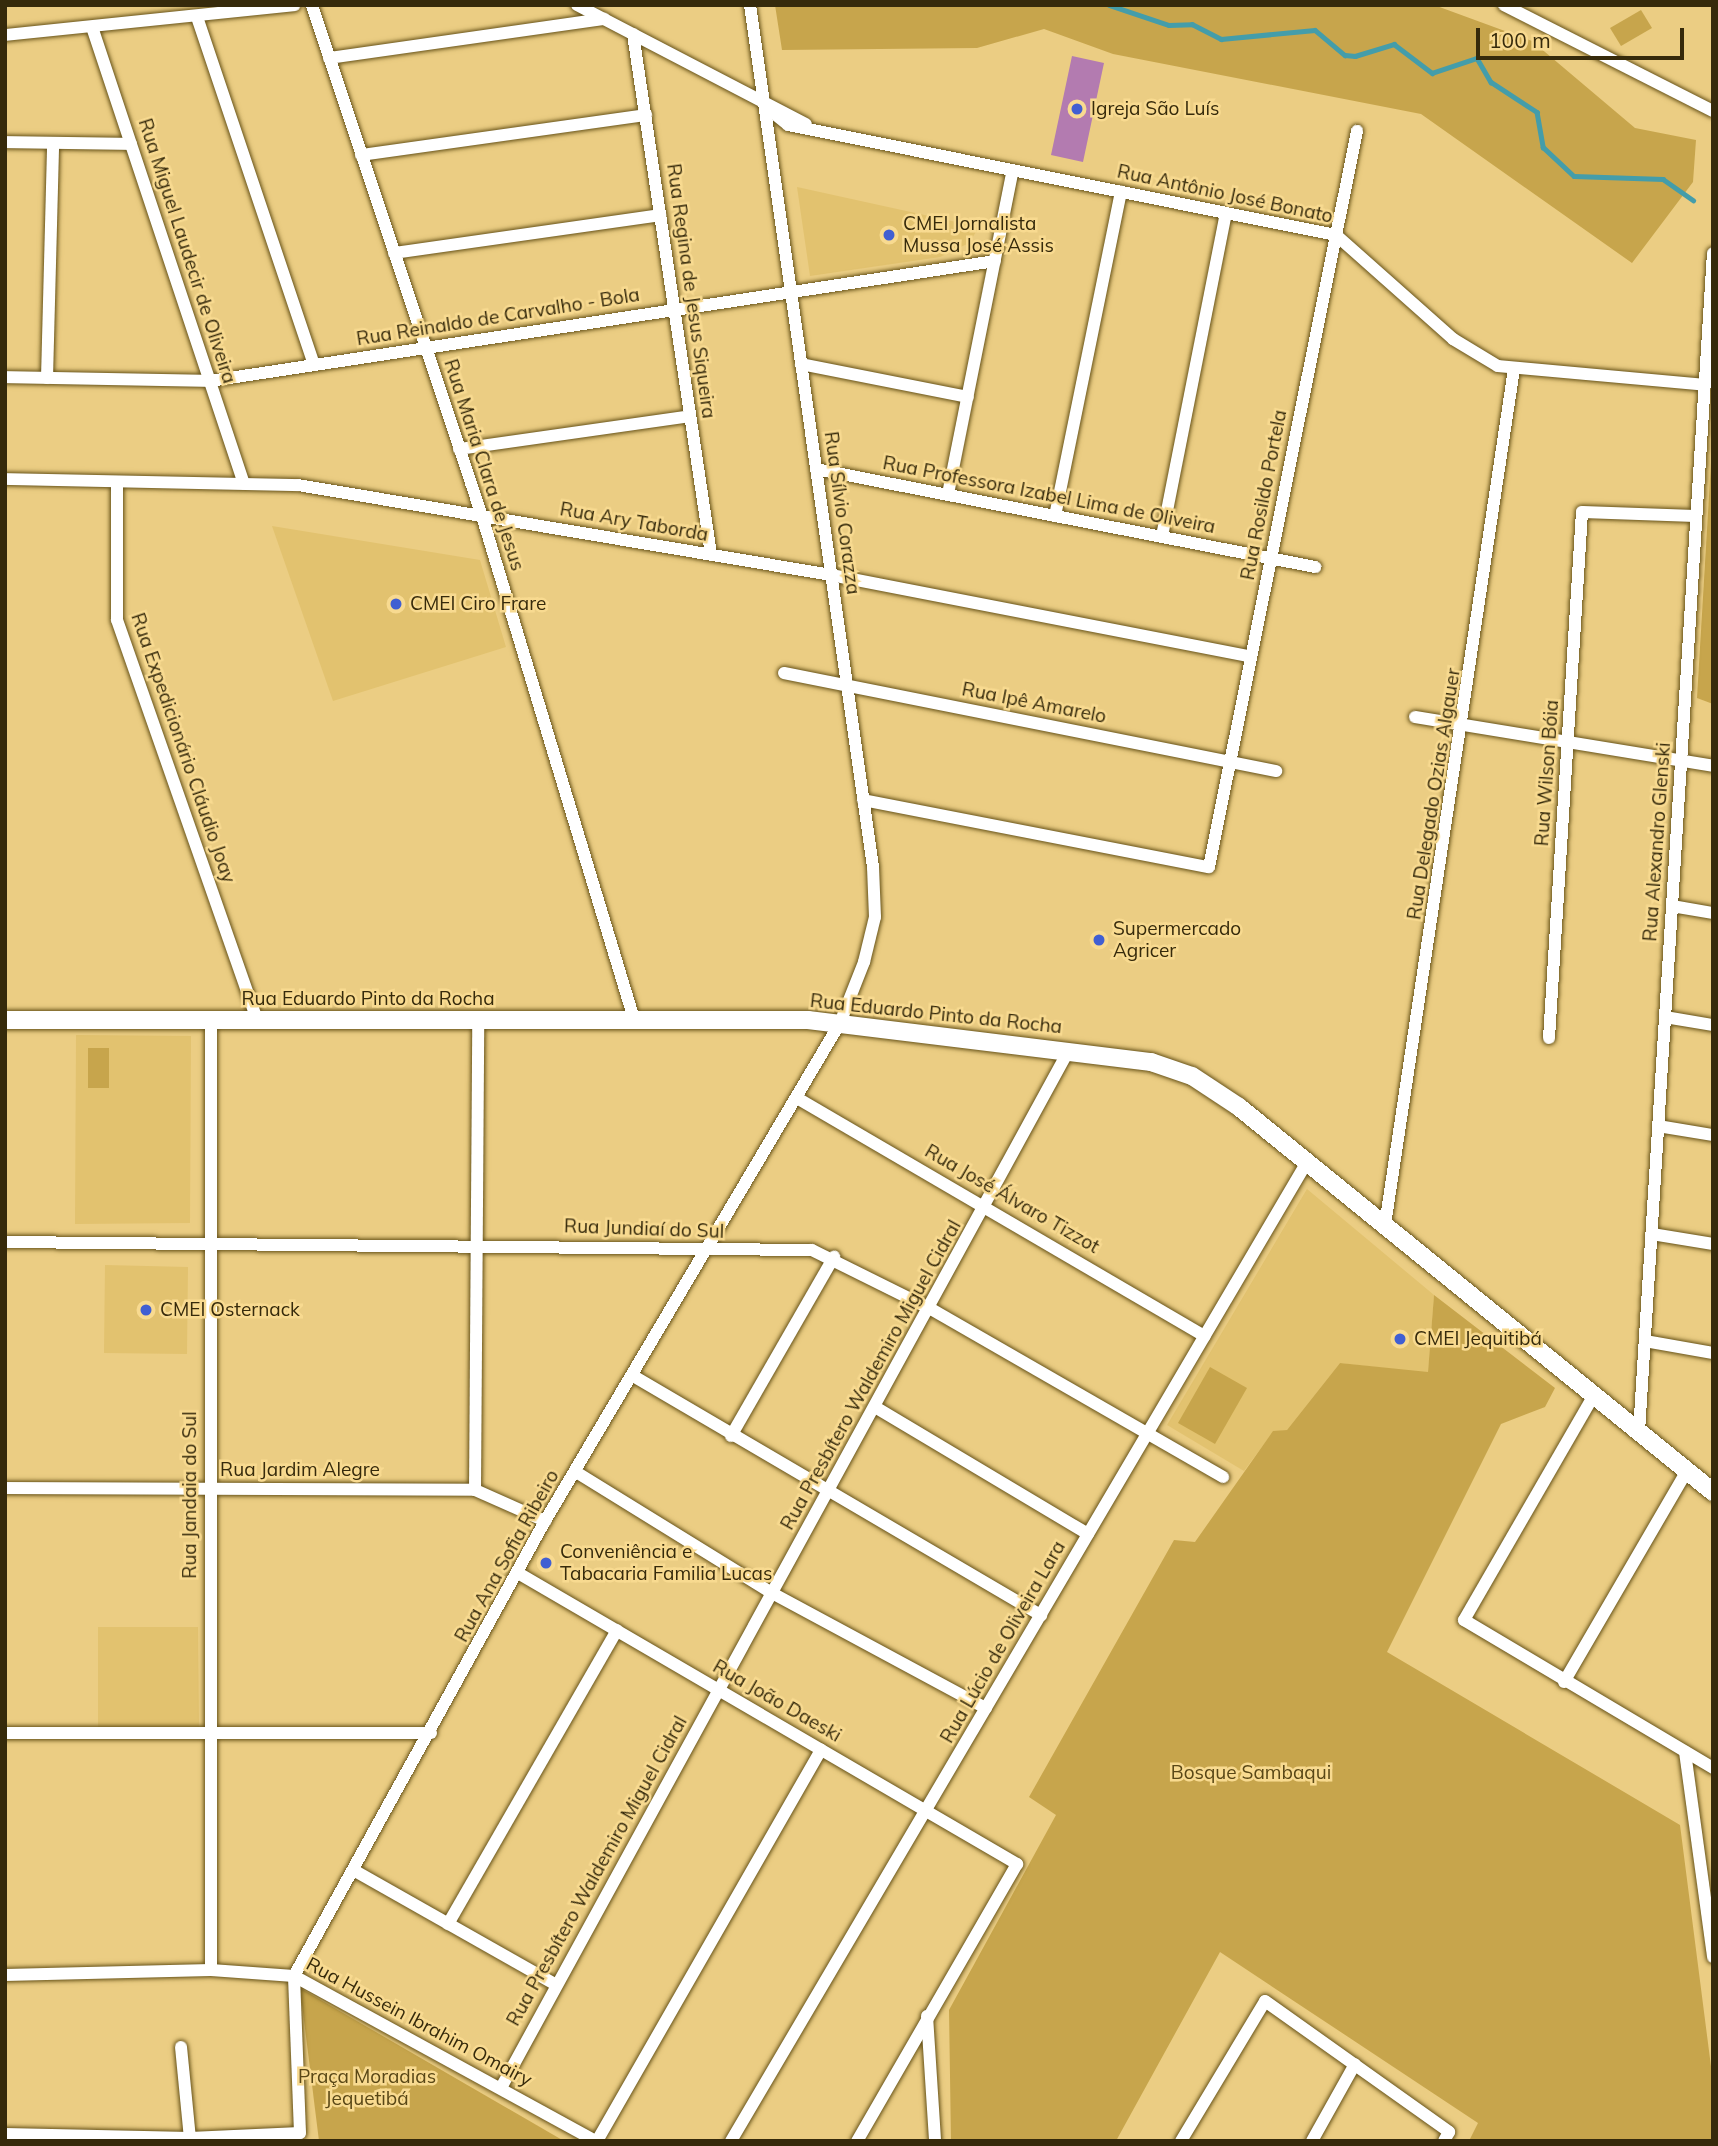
<!DOCTYPE html>
<html>
<head>
<meta charset="utf-8">
<style>
  body { margin:0 }
  #map { position:relative; width:1718px; height:2146px; overflow:hidden; background:#ebcd83; font-family:Mulish,sans-serif }
  div>[style] { position:absolute }
  .built>* { inset:0; background:#e2c26f }
  .green>* { inset:0; background:#c7a54c }
  .stream>* { height:4.5px; margin:-2.25px; padding:0 2.25px; transform-origin:2.25px; border-radius:2.25px; background:#449daa }
  .building>* { inset:0; background:#b37bb0 }
  .roads { filter:drop-shadow(0 0 2px #675319) drop-shadow(0 0 2px #675319) }
  .street>* { height:12px; margin:-6px; padding:0 6px; transform-origin:6px; border-radius:6px; background:#fff }
  .secondary>* { height:18px; margin:-9px; padding:0 9px; transform-origin:9px; border-radius:9px; background:#fff }
  .dots>* { width:19px; height:19px; translate:-50% -50%; box-sizing:border-box; border:4px solid #f8da90; border-radius:50% }
  span { translate:-50% -50%; white-space:nowrap; text-align:center; line-height:1.15; -webkit-text-stroke:5px #f8da90; paint-order:stroke }
  .poi-label { font-size:19px; color:#362a0b }
  .left { translate:0 -50%; text-align:left }
  .street-label { font-size:19px; color:#362a0b }
  .park-label { font-size:19px; color:#594716 }
  .frame { position:absolute; inset:0; border:7px solid #362a0b; pointer-events:none }
  .scale { position:absolute; left:1476px; top:28px; width:208px; height:32px; box-sizing:border-box; border:4px solid #362a0b; border-top:0; padding-left:9px; font-size:21px; line-height:24px; white-space:nowrap; color:#362a0b; -webkit-text-stroke:5px #f8da90; paint-order:stroke }
</style>
</head>
<body>
<div id="map">
  <div class="built">
    <i style="clip-path:polygon(797px 187px,979px 227px,969px 243px,940px 257px,810px 276px)"></i>
    <i style="clip-path:polygon(272px 526px,480px 560px,506px 647px,333px 701px)"></i>
    <i style="clip-path:polygon(76px 1035px,191px 1036px,190px 1223px,75px 1224px)"></i>
    <i style="clip-path:polygon(1307px 1189px,1434px 1295px,1428px 1373px,1340px 1363px,1287px 1430px,1273px 1432px,1244px 1471px,1167px 1425px)"></i>
    <i style="clip-path:polygon(105px 1265px,188px 1267px,187px 1354px,104px 1353px)"></i>
    <i style="clip-path:polygon(98px 1627px,198px 1627px,199px 1728px,98px 1728px)"></i>
  </div>
  <div class="green">
    <i style="clip-path:polygon(775px 5px,1434px 5px,1532px 41px,1635px 128px,1696px 140px,1693px 182px,1632px 263px,1421px 114px,1113px 54px,1044px 29px,977px 48px,782px 50px)"></i>
    <i style="clip-path:polygon(1641px 10px,1652px 28px,1621px 46px,1610px 28px)"></i>
    <i style="clip-path:polygon(1713px 429px,1713px 704px,1697px 698px)"></i>
    <i style="clip-path:polygon(88px 1048px,109px 1048px,109px 1088px,88px 1088px)"></i>
    <i style="clip-path:polygon(1434px 1295px,1555px 1388px,1545px 1407px,1501px 1424px,1387px 1652px,1680px 1825px,1713px 2082px,1713px 2141px,1469px 2141px,1478px 2123px,1220px 1952px,1116px 2141px,951px 2141px,949px 2010px,1056px 1815px,1029px 1797px,1174px 1540px,1195px 1542px,1273px 1431px,1287px 1430px,1340px 1363px,1428px 1372px)"></i>
    <i style="clip-path:polygon(1210px 1367px,1247px 1388px,1215px 1444px,1178px 1423px)"></i>
    <i style="clip-path:polygon(300px 1988px,564px 2141px,319px 2141px)"></i>
  </div>
  <div class="stream">
    <i style="left:1109px;top:5px;width:63px;rotate:18.4deg"></i>
    <i style="left:1169px;top:25px;width:23px;rotate:-2deg"></i>
    <i style="left:1192px;top:24px;width:33px;rotate:27deg"></i>
    <i style="left:1221px;top:39px;width:94px;rotate:-5.5deg"></i>
    <i style="left:1315px;top:30px;width:39px;rotate:40deg"></i>
    <i style="left:1345px;top:55px;width:10px;rotate:6deg"></i>
    <i style="left:1355px;top:56px;width:41px;rotate:-17.1deg"></i>
    <i style="left:1394px;top:44px;width:48px;rotate:37.3deg"></i>
    <i style="left:1432px;top:73px;width:47px;rotate:-18.4deg"></i>
    <i style="left:1477px;top:58px;width:28px;rotate:60deg"></i>
    <i style="left:1491px;top:82px;width:55px;rotate:33.1deg"></i>
    <i style="left:1537px;top:112px;width:36px;rotate:80deg"></i>
    <i style="left:1543px;top:147px;width:42px;rotate:43.1deg"></i>
    <i style="left:1574px;top:176px;width:89px;rotate:1.9deg"></i>
    <i style="left:1663px;top:179px;width:37px;rotate:35deg"></i>
  </div>
  <div class="building">
    <i style="clip-path:polygon(1072px 56px,1104px 63px,1083px 162px,1051px 155px)"></i>
  </div>
  <div class="roads">
    <div class="street">
      <i style="left:312px;top:5px;width:539px;rotate:71.6deg"></i>
      <i style="left:482px;top:516px;width:525px;rotate:73.19deg"></i>
      <i style="left:577px;top:5px;width:258px;rotate:27.5deg"></i>
      <i style="left:1504px;top:5px;width:234px;rotate:26.9deg"></i>
      <i style="left:197px;top:17px;width:367px;rotate:71.4deg"></i>
      <i style="left:93px;top:30px;width:478px;rotate:71.6deg"></i>
      <i style="left:633px;top:34px;width:526px;rotate:81.47deg"></i>
      <i style="left:5px;top:35px;width:291px;rotate:-5.9deg"></i>
      <i style="left:329px;top:58px;width:278px;rotate:-8.1deg"></i>
      <i style="left:766px;top:107px;width:28px;rotate:39deg"></i>
      <i style="left:788px;top:125px;width:559px;rotate:11.35deg"></i>
      <i style="left:1336px;top:235px;width:157px;rotate:41.6deg"></i>
      <i style="left:1453px;top:339px;width:52px;rotate:31deg"></i>
      <i style="left:1498px;top:366px;width:208px;rotate:5.2deg"></i>
      <i style="left:5px;top:142px;width:126px;rotate:0.9deg"></i>
      <i style="left:361px;top:155px;width:288px;rotate:-8deg"></i>
      <i style="left:394px;top:253px;width:269px;rotate:-8.1deg"></i>
      <i style="left:801px;top:364px;width:170px;rotate:11.2deg"></i>
      <i style="left:5px;top:377px;width:205px;rotate:1.1deg"></i>
      <i style="left:210px;top:381px;width:794px;rotate:-8.69deg"></i>
      <i style="left:47px;top:378px;width:235px;rotate:-88.5deg"></i>
      <i style="left:459px;top:449px;width:233px;rotate:-8.1deg"></i>
      <i style="left:816px;top:469px;width:509px;rotate:11.11deg"></i>
      <i style="left:5px;top:479px;width:293px;rotate:1.2deg"></i>
      <i style="left:298px;top:485px;width:541px;rotate:9.58deg"></i>
      <i style="left:831px;top:575px;width:428px;rotate:11deg"></i>
      <i style="left:117px;top:482px;width:138px;rotate:90deg"></i>
      <i style="left:117px;top:620px;width:424px;rotate:70.7deg"></i>
      <i style="left:948px;top:494px;width:330px;rotate:-78.7deg"></i>
      <i style="left:1055px;top:516px;width:331px;rotate:-78.5deg"></i>
      <i style="left:1162px;top:536px;width:329px;rotate:-78.8deg"></i>
      <i style="left:784px;top:673px;width:502px;rotate:11.27deg"></i>
      <i style="left:1415px;top:717px;width:302px;rotate:9.3deg"></i>
      <i style="left:863px;top:800px;width:352px;rotate:11deg"></i>
      <i style="left:1209px;top:867px;width:751px;rotate:-78.63deg"></i>
      <i style="left:1672px;top:906px;width:42px;rotate:9.7deg"></i>
      <i style="left:1665px;top:1017px;width:49px;rotate:9.5deg"></i>
      <i style="left:1549px;top:1038px;width:527px;rotate:-86.41deg"></i>
      <i style="left:1582px;top:512px;width:114px;rotate:2deg"></i>
      <i style="left:797px;top:1098px;width:472px;rotate:30.3deg"></i>
      <i style="left:1658px;top:1126px;width:56px;rotate:9.3deg"></i>
      <i style="left:1385px;top:1225px;width:866px;rotate:-81.43deg"></i>
      <i style="left:1652px;top:1234px;width:62px;rotate:9.3deg"></i>
      <i style="left:5px;top:1242px;width:807px;rotate:0.57deg"></i>
      <i style="left:812px;top:1250px;width:133px;rotate:26.4deg"></i>
      <i style="left:931px;top:1309px;width:337px;rotate:29.9deg"></i>
      <i style="left:1645px;top:1341px;width:69px;rotate:10deg"></i>
      <i style="left:635px;top:1377px;width:471px;rotate:30.4deg"></i>
      <i style="left:1594px;top:1395px;width:260px;rotate:120deg"></i>
      <i style="left:1464px;top:1620px;width:290px;rotate:30.7deg"></i>
      <i style="left:875px;top:1407px;width:248px;rotate:30.8deg"></i>
      <i style="left:1639px;top:1432px;width:1181px;rotate:-86.41deg"></i>
      <i style="left:731px;top:1436px;width:207px;rotate:-60.1deg"></i>
      <i style="left:576px;top:1472px;width:230px;rotate:31.7deg"></i>
      <i style="left:772px;top:1593px;width:243px;rotate:28.3deg"></i>
      <i style="left:5px;top:1488px;width:470px;rotate:0.2deg"></i>
      <i style="left:475px;top:1490px;width:77px;rotate:23.9deg"></i>
      <i style="left:475px;top:1490px;width:471px;rotate:-89.6deg"></i>
      <i style="left:518px;top:1573px;width:578px;rotate:30.25deg"></i>
      <i style="left:1017px;top:1864px;width:320px;rotate:120deg"></i>
      <i style="left:1564px;top:1682px;width:244px;rotate:-59.8deg"></i>
      <i style="left:5px;top:1733px;width:426px"></i>
      <i style="left:1685px;top:1752px;width:207px;rotate:82.2deg"></i>
      <i style="left:355px;top:1871px;width:230px;rotate:29.5deg"></i>
      <i style="left:448px;top:1924px;width:339px;rotate:-60.1deg"></i>
      <i style="left:211px;top:1970px;width:950px;rotate:-90deg"></i>
      <i style="left:5px;top:1975px;width:206px;rotate:-1.4deg"></i>
      <i style="left:211px;top:1970px;width:83px;rotate:4.1deg"></i>
      <i style="left:294px;top:1976px;width:343px;rotate:28.7deg"></i>
      <i style="left:927px;top:2016px;width:125px;rotate:86.3deg"></i>
      <i style="left:181px;top:2047px;width:91px;rotate:84.4deg"></i>
      <i style="left:502px;top:2086px;width:1181px;rotate:-61.31deg"></i>
      <i style="left:5px;top:2134px;width:185px;rotate:1.2deg"></i>
      <i style="left:190px;top:2138px;width:110px;rotate:-2.6deg"></i>
      <i style="left:300px;top:2133px;width:157px;rotate:-92.2deg"></i>
      <i style="left:294px;top:1976px;width:520px;rotate:-61.12deg"></i>
      <i style="left:545px;top:1521px;width:579px;rotate:-59.36deg"></i>
      <i style="left:840px;top:1023px;width:66px;rotate:-68.5deg"></i>
      <i style="left:864px;top:962px;width:46px;rotate:-76.3deg"></i>
      <i style="left:875px;top:917px;width:50px;rotate:-92.3deg"></i>
      <i style="left:873px;top:867px;width:871px;rotate:-98.12deg"></i>
      <i style="left:597px;top:2141px;width:451px;rotate:-60.2deg"></i>
      <i style="left:731px;top:2141px;width:1136px;rotate:-59.53deg"></i>
      <i style="left:1181px;top:2141px;width:163px;rotate:-59deg"></i>
      <i style="left:1265px;top:2001px;width:226px;rotate:35.4deg"></i>
      <i style="left:1449px;top:2132px;width:10px;rotate:119deg"></i>
      <i style="left:1312px;top:2141px;width:88px;rotate:-60.8deg"></i>
    </div>
    <div class="secondary">
      <i style="left:5px;top:1020px;width:803px"></i>
      <i style="left:808px;top:1020px;width:346px;rotate:7deg"></i>
      <i style="left:1151px;top:1062px;width:43px;rotate:18.9deg"></i>
      <i style="left:1192px;top:1076px;width:56px;rotate:33.4deg"></i>
      <i style="left:1239px;top:1107px;width:611px;rotate:39.08deg"></i>
    </div>
  </div>
  <div class="dots">
    <i style="left:1077px;top:109px;background:#415fd2"></i>
    <i style="left:889px;top:235px;background:#415fd2"></i>
    <i style="left:396px;top:604px;background:#415fd2"></i>
    <i style="left:1099px;top:940px;background:#415fd2"></i>
    <i style="left:146px;top:1310px;background:#415fd2"></i>
    <i style="left:1400px;top:1339px;background:#415fd2"></i>
    <i style="left:546px;top:1563px;background:#415fd2"></i>
  </div>
  <div class="poi-label">
    <span class="left" style="left:1091px;top:109px">Igreja São Luís</span>
    <span class="left" style="left:903px;top:235px">CMEI Jornalista<br>Mussa José Assis</span>
    <span class="left" style="left:410px;top:604px">CMEI Ciro Frare</span>
    <span class="left" style="left:1113px;top:940px">Supermercado<br>Agricer</span>
    <span class="left" style="left:160px;top:1310px">CMEI Osternack</span>
    <span class="left" style="left:1414px;top:1339px">CMEI Jequitibá</span>
    <span class="left" style="left:560px;top:1563px">Conveniência e<br>Tabacaria Familia Lucas</span>
  </div>
  <div class="street-label">
    <span style="left:1225px;top:194px;rotate:12deg">Rua Antônio José Bonato</span>
    <span style="left:187px;top:251px;rotate:72deg">Rua Miguel Laudecir de Oliveira</span>
    <span style="left:691px;top:291px;rotate:82deg">Rua Regina de Jesus Siqueira</span>
    <span style="left:498px;top:317px;rotate:-9deg">Rua Reinaldo de Carvalho - Bola</span>
    <span style="left:484px;top:465px;rotate:72deg">Rua Maria Clara de Jesus</span>
    <span style="left:1049px;top:495px;rotate:11deg">Rua Professora Izabel Lima de Oliveira</span>
    <span style="left:1264px;top:495px;rotate:-79deg">Rua Rosildo Portela</span>
    <span style="left:842px;top:513px;rotate:82deg">Rua Sílvio Corazza</span>
    <span style="left:634px;top:522px;rotate:10deg">Rua Ary Taborda</span>
    <span style="left:1034px;top:703px;rotate:11deg">Rua Ipê Amarelo</span>
    <span style="left:183px;top:748px;rotate:71deg">Rua Expedicionário Cláudio Joay</span>
    <span style="left:1547px;top:773px;rotate:-86deg">Rua Wilson Bóia</span>
    <span style="left:1434px;top:794px;rotate:-81deg">Rua Delegado Ozias Algauer</span>
    <span style="left:1657px;top:842px;rotate:-86deg">Rua Alexandro Glenski</span>
    <span style="left:368px;top:999px">Rua Eduardo Pinto da Rocha</span>
    <span style="left:936px;top:1014px;rotate:6deg">Rua Eduardo Pinto da Rocha</span>
    <span style="left:1012px;top:1199px;rotate:30deg">Rua José Álvaro Tizzot</span>
    <span style="left:644px;top:1229px;rotate:2deg">Rua Jundiaí do Sul</span>
    <span style="left:871px;top:1375px;rotate:-61deg">Rua Presbítero Waldemiro Miguel Cidral</span>
    <span style="left:300px;top:1470px">Rua Jardim Alegre</span>
    <span style="left:190px;top:1495px;rotate:-90deg">Rua Jandaia do Sul</span>
    <span style="left:507px;top:1556px;rotate:-61deg">Rua Ana Sofia Ribeiro</span>
    <span style="left:1003px;top:1642px;rotate:-60deg">Rua Lúcio de Oliveira Lara</span>
    <span style="left:777px;top:1701px;rotate:30deg">Rua João Daeski</span>
    <span style="left:597px;top:1871px;rotate:-61deg">Rua Presbítero Waldemiro Miguel Cidral</span>
    <span style="left:419px;top:2022px;rotate:28deg">Rua Hussein Ibrahim Omairy</span>
  </div>
  <div class="park-label">
    <span style="left:1251px;top:1773px">Bosque Sambaqui</span>
    <span style="left:367px;top:2088px">Praça Moradias<br>Jequetibá</span>
  </div>
  <div class="frame"></div>
  <div class="scale">100 m</div>
</div>
</body>
</html>
